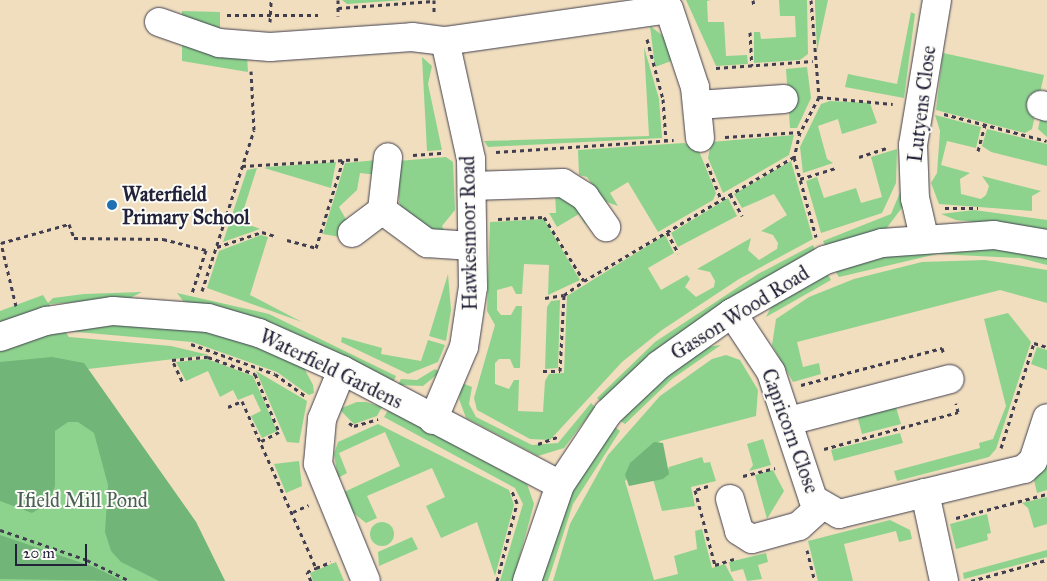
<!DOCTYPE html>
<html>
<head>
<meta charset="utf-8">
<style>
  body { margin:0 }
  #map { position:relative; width:1047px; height:581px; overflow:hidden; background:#f0debe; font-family:"IM FELL Great Primer",serif }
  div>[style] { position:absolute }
  .green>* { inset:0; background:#8ed38d }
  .round { border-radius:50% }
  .forest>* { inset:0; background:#72b578 }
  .path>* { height:3px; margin-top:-1.5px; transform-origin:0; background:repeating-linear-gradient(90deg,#413e4f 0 4px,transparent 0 8px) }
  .roads { filter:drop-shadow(0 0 1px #413e4f) drop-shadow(0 0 1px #413e4f) }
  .minor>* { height:28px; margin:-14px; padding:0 14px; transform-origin:14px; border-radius:14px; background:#fff }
  .dots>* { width:14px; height:14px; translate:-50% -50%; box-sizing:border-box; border:2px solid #fdfcf7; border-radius:50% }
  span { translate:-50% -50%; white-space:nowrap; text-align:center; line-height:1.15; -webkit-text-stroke:4px #fdfcf7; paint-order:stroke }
  .street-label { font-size:20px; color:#22223b }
  .poi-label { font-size:20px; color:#22223b; font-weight:700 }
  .left { translate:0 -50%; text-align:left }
  .park-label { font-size:20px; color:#486058 }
  .scale { position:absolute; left:15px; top:544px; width:72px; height:22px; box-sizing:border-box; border:2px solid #22223b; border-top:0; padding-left:6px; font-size:15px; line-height:18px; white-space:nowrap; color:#22223b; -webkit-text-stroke:4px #fdfcf7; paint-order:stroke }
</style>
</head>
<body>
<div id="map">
  <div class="green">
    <i style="clip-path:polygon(342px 0,404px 0,347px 4px)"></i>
    <i style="clip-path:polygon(686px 0,711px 0,707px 1px,708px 22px,724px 22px,726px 56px,747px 55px,748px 64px,716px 66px)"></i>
    <i style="clip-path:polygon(779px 0,807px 0,808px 54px,800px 60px,754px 63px,754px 32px,760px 32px,761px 39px,796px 37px,795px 16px,780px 16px)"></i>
    <i style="clip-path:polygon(815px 0,828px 0,817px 51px,815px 5px)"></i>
    <i style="clip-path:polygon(182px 11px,220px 12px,220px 35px,182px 24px)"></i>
    <i style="clip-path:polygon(911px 12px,915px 14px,904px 98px,845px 87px,848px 74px,897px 84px)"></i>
    <i style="clip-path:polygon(650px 26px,666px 38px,674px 60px,655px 67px)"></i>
    <i style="clip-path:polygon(182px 37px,247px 56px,248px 72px,182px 61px)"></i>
    <i style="clip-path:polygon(644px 47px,659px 99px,662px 138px,488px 147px,484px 141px,649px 136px)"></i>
    <i style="clip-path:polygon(943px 53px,1044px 75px,1032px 129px,1025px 133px,936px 110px)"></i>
    <i style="clip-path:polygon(422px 57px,432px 66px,428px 84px,442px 150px,427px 151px)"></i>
    <i style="clip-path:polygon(807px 67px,811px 98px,797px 128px,790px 128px,786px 69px)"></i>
    <i style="clip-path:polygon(830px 101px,870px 103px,877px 123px,842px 134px,838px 119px,818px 126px,827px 159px,833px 163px,803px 173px,800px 147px,821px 104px)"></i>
    <i style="clip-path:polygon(935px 115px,981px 127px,976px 148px,947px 141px,941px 165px,970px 173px,960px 179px,961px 194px,981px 199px,986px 195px,989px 186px,982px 176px,1041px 191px,1032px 196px,1032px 211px,939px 204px,931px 183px,937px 173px,940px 131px)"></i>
    <i style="clip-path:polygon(1041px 115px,1047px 116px,1047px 137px,1038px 129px)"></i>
    <i style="clip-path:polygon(987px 129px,1047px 144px,1047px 166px,991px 152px,982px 146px)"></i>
    <i style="clip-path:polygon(794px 135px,789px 155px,723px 193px,708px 158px,711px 142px)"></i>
    <i style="clip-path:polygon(684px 143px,699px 151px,716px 193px,713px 200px,658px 232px,628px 182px,610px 193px,618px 206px,604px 201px,587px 177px,579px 175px,578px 150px)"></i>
    <i style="clip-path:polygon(897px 149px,896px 183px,882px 213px,821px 233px,806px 181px,817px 177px,824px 198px,856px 188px,861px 203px,882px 197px,871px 157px)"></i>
    <i style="clip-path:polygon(446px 157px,453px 162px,455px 210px,442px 226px,445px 232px,439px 235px,404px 216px,399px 202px,398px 161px)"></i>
    <i style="clip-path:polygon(377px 160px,377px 175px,360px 173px,357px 190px,339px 207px,348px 223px,340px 237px,323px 234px,345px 163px)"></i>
    <i style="clip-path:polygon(791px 161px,813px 239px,739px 279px,662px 330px,622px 362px,550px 440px,530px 439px,477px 410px,474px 398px,495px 325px,487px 311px,490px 222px,544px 219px,580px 280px,548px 295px,549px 265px,524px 264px,522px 294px,516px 294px,512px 286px,497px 290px,497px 310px,501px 315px,511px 315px,516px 306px,522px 306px,520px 368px,514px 368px,510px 359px,499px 359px,495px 363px,495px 384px,509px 389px,514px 380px,519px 380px,518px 411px,543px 412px,545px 381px,549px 374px,564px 373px,567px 296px,665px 235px,674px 253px,648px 268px,661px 290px,687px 275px,690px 279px,685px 287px,696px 297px,714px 287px,715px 281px,710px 272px,697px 269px,751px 238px,748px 250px,759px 260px,777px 249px,778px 243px,773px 235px,761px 231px,787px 215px,774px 194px,742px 208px,734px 194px)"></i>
    <i style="clip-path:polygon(336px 162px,331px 188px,264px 168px,268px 167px)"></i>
    <i style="clip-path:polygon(257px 168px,240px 221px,260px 229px,223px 242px,247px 170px)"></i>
    <i style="clip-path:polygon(901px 190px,906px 190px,904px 205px,886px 229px,826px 248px,823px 241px,891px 214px)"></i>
    <i style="clip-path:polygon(565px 192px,586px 220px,585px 224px,579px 214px,557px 227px,549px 213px,556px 213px,555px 193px)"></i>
    <i style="clip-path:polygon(728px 198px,737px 216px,678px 247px,671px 233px)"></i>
    <i style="clip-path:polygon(974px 210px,1047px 220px,1047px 230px,956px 220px,941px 214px)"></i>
    <i style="clip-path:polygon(261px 235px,268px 237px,250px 295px,302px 322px,207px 288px,219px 251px)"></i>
    <i style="clip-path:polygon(813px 245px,816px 252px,687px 328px,659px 348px,601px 402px,597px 398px,655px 342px,758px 274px)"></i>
    <i style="clip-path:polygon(978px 246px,1047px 256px,1047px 265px,1020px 258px,937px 254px,839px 277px,835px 271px,900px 253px)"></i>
    <i style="clip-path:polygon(985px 260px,1047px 270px,1047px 303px,1000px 290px,797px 342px,803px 367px,819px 363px,821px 374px,793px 382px,772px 345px,776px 319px,809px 297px,854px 279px,922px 262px)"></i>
    <i style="clip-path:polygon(827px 273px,831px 280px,766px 317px,771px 307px)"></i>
    <i style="clip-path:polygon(448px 274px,451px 310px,446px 341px,429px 336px)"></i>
    <i style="clip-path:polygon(142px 292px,128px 299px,49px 304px,64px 329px,104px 324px,187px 326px,242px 339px,303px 366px,313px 385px,314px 393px,309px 395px,277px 372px,192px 342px,65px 331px,69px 337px,171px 346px,209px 355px,88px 369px,196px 522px,225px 581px,0 581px,0 311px,43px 295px,48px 303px,53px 298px,84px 294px)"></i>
    <i style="clip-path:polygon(177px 293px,269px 314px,396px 376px,393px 383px,270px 323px,183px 301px)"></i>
    <i style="clip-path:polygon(560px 300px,558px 368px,545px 369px,547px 307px,551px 301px)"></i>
    <i style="clip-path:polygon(1008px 313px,1031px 342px,996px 449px,989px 457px,897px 481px,894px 471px,980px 448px,979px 443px,993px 439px,1006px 406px,984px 319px)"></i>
    <i style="clip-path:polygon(342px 337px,382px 348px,381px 354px,421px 361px,428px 340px,445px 345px,438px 362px,408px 374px,341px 342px)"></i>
    <i style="clip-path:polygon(721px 345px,672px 379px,625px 424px,619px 420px,667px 374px,707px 347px)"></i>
    <i style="clip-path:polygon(1037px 347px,1047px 350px,1047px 370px,1031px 364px)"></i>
    <i style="clip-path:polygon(726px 355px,740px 360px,758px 390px,756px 416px,660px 441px,625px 481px,654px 580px,678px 574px,674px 556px,697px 549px,695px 531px,702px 529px,712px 568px,725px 564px,734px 581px,553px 581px,570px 524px,608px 455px,660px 396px,712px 359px)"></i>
    <i style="clip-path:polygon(207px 359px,253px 376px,277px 431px,262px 438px,251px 416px,261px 411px,253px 394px,238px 400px,233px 390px,220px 397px,208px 371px,186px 381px,176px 362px)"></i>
    <i style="clip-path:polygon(435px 369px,440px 372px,423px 386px,398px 385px,401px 379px,417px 380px)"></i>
    <i style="clip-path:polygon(256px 371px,307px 401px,299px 443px,287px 442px)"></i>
    <i style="clip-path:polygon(462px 383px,472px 387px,469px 404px,476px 417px,532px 445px,558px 443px,591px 403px,595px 407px,564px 448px,538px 456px,466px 418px,459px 399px)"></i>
    <i style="clip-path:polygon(357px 402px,366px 402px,382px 407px,377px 416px,354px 424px,339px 409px)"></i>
    <i style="clip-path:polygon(895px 404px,901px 424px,862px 434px,857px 415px)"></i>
    <i style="clip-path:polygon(388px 410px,527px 484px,534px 504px,513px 581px,500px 581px,523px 504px,515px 488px,384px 417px)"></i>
    <i style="clip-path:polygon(378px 424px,509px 490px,514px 505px,495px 576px,477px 522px,441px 538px,426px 506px,445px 497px,432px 468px,367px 496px,377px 518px,366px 523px,351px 511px,342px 493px,400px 466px,385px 432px,339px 453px,347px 473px,338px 478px,334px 454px,338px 442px)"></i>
    <i style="clip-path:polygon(614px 426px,620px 431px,573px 504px,548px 581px,539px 581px,556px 527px,580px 474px)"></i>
    <i style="clip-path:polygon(900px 433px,903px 443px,834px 461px,831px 450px)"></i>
    <i style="clip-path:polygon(763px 439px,771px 465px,749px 471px,753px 465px,747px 444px)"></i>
    <i style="clip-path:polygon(1047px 453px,1047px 490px,1037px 493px,1034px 480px)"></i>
    <i style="clip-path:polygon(702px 457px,704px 463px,710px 462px,716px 481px,691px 487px,695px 506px,662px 511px,653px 479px,663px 479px,669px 467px)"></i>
    <i style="clip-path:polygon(299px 461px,302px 486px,286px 493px,274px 464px)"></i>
    <i style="clip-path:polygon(773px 470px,784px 491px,767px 519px,755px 475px)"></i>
    <i style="clip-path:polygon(1047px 497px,1047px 524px,1034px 528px,1028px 508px,1022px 503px)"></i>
    <i style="clip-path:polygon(987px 514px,991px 533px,987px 534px,988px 540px,956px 549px,950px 524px)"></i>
    <i style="clip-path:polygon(890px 520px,910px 530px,912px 539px,899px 542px,896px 531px,844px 544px,853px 581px,818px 581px,808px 541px)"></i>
    <i class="round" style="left:370px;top:522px;width:24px;height:24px"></i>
    <i style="clip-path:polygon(412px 537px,418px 549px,379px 566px,378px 552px)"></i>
    <i style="clip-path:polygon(1047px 550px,1047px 557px,964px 579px,963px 573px)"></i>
    <i style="clip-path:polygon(766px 553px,768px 562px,758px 565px,762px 579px,747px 581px,743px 569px,731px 572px,729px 562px)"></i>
    <i style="clip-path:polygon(336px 562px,344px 581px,313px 581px,310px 573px)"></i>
  </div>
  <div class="forest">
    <i style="clip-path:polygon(52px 357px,84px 363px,196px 522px,225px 581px,159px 581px,121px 562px,111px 551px,105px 532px,108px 485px,94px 433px,78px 422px,68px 422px,55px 431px,55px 486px,49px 503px,32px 513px,0 501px,0 362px)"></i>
    <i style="clip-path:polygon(654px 442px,663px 443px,669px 474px,663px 479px,629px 486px,625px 475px,630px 463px)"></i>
    <i style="clip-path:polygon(0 535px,94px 567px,123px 581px,0 579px)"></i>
  </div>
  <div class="path">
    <i style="left:338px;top:0;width:16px;rotate:90deg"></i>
    <i style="left:434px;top:0;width:14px;rotate:90deg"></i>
    <i style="left:753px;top:0;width:7px;rotate:82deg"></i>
    <i style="left:811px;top:0;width:97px;rotate:85.3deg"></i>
    <i style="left:819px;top:97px;width:40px;rotate:118deg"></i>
    <i style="left:800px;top:132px;width:26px;rotate:103deg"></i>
    <i style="left:794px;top:157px;width:83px;rotate:74.6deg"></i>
    <i style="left:338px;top:8px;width:96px;rotate:-4.2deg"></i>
    <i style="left:227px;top:15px;width:91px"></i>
    <i style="left:270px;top:22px;width:22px;rotate:-87deg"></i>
    <i style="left:750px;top:32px;width:34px;rotate:87deg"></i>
    <i style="left:647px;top:39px;width:62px;rotate:75.1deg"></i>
    <i style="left:663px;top:99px;width:42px;rotate:85.9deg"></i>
    <i style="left:716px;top:68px;width:97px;rotate:-4.1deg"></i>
    <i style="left:819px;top:97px;width:74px;rotate:5.4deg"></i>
    <i style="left:944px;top:114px;width:106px;rotate:14.7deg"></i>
    <i style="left:725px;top:137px;width:75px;rotate:-3.8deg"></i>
    <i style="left:978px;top:151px;width:27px;rotate:-75deg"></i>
    <i style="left:496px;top:152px;width:178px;rotate:-3.9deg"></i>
    <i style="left:413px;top:155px;width:31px;rotate:-4deg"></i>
    <i style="left:859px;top:157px;width:29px;rotate:-18deg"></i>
    <i style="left:707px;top:163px;width:39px;rotate:69deg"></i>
    <i style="left:242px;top:166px;width:120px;rotate:-3.3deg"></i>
    <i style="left:800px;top:179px;width:37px;rotate:-17deg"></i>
    <i style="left:730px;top:194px;width:25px;rotate:61deg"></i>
    <i style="left:945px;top:208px;width:33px"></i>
    <i style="left:498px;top:219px;width:46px;rotate:-2.5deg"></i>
    <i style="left:544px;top:217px;width:75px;rotate:58deg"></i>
    <i style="left:584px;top:281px;width:244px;rotate:-30.6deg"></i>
    <i style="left:667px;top:232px;width:24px;rotate:62deg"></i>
    <i style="left:287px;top:240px;width:30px;rotate:15deg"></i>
    <i style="left:316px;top:248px;width:92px;rotate:-72.9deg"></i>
    <i style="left:217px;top:247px;width:47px;rotate:-18.4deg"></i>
    <i style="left:262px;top:232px;width:14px;rotate:17deg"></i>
    <i style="left:202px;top:291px;width:169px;rotate:-72.1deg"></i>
    <i style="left:254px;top:130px;width:59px;rotate:-92.9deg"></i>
    <i style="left:545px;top:298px;width:19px;rotate:-9deg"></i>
    <i style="left:16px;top:306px;width:65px;rotate:-103.4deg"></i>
    <i style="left:1px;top:243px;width:71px;rotate:-15.6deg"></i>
    <i style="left:69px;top:224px;width:15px;rotate:70deg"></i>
    <i style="left:74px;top:238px;width:89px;rotate:0.6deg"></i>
    <i style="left:163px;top:239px;width:44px;rotate:14.3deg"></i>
    <i style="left:206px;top:250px;width:45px;rotate:108deg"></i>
    <i style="left:191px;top:344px;width:89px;rotate:19.7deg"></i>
    <i style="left:275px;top:374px;width:37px;rotate:36deg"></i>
    <i style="left:543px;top:371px;width:17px"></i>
    <i style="left:560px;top:371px;width:76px;rotate:-87deg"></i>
    <i style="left:564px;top:295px;width:24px;rotate:-35deg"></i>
    <i style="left:182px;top:381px;width:23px;rotate:-115deg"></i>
    <i style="left:172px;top:360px;width:36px;rotate:-5deg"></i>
    <i style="left:208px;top:357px;width:50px;rotate:19.9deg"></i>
    <i style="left:255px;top:374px;width:63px;rotate:67.5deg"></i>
    <i style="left:279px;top:432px;width:20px;rotate:153deg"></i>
    <i style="left:801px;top:385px;width:146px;rotate:-14.7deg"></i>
    <i style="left:942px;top:348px;width:7px;rotate:74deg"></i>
    <i style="left:228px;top:407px;width:15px;rotate:-23deg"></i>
    <i style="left:242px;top:401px;width:183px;rotate:66.1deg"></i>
    <i style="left:316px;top:568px;width:16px;rotate:-22deg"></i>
    <i style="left:349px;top:423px;width:6px;rotate:31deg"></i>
    <i style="left:354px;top:426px;width:25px;rotate:-16deg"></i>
    <i style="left:538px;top:444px;width:23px;rotate:-20deg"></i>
    <i style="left:1001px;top:448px;width:110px;rotate:-72.6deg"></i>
    <i style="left:1034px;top:343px;width:14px;rotate:17deg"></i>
    <i style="left:824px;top:449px;width:139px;rotate:-15.4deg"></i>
    <i style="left:958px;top:412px;width:9px;rotate:-103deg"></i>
    <i style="left:743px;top:476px;width:33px;rotate:-14deg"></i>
    <i style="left:708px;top:486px;width:14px;rotate:163deg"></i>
    <i style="left:695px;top:490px;width:78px;rotate:75.1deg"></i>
    <i style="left:715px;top:565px;width:20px;rotate:-18deg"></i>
    <i style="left:293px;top:512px;width:17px;rotate:-24deg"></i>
    <i style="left:956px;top:518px;width:94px;rotate:-14.8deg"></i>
    <i style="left:0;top:530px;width:92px;rotate:19deg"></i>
    <i style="left:87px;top:560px;width:48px;rotate:26deg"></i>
    <i style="left:807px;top:550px;width:32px;rotate:76deg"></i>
    <i style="left:311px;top:581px;width:10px;rotate:-114deg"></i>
    <i style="left:307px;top:572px;width:10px;rotate:-24deg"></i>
    <i style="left:497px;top:581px;width:81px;rotate:-75.6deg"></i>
    <i style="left:517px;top:503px;width:13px;rotate:-113deg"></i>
    <i style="left:971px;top:581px;width:78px;rotate:-15.6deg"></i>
  </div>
  <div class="roads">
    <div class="minor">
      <i style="left:159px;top:22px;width:64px;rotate:19.3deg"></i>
      <i style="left:219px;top:43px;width:51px;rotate:4.5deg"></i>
      <i style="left:270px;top:47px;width:142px;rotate:-4deg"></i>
      <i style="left:412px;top:37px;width:33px;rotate:7deg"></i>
      <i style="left:445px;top:41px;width:226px;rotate:-8.1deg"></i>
      <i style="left:669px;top:9px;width:82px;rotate:71.6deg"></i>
      <i style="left:695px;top:87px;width:51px;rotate:84.4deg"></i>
      <i style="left:698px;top:105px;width:86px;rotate:-4deg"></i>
      <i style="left:1041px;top:105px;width:6px;rotate:18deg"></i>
      <i style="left:472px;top:186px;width:91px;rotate:-1.9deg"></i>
      <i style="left:563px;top:183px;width:26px;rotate:32deg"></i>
      <i style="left:585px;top:197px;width:37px;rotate:55deg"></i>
      <i style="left:382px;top:210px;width:56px;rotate:36.3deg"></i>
      <i style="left:427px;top:243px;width:45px;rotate:3.8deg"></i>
      <i style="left:352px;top:233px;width:38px;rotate:-37deg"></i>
      <i style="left:382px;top:210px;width:53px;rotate:-83.5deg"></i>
      <i style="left:924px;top:237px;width:39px;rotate:-103deg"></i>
      <i style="left:915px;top:199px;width:54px;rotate:-92.1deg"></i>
      <i style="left:913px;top:145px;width:147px;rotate:-80.6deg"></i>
      <i style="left:732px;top:313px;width:71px;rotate:56.5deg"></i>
      <i style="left:771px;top:372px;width:134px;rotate:71.7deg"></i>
      <i style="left:813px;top:499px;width:30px;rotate:30deg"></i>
      <i style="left:839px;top:514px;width:89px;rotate:-13.7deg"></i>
      <i style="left:925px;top:493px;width:90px;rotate:77.8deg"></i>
      <i style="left:0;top:337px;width:49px;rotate:-19.2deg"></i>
      <i style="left:46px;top:321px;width:68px;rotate:-8.5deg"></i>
      <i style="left:113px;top:311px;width:95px;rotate:4.2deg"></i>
      <i style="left:208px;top:318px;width:53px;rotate:16.4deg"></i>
      <i style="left:259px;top:333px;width:91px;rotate:24deg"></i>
      <i style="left:342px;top:370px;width:246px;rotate:27.8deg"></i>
      <i style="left:342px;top:370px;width:53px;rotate:112.2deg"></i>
      <i style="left:322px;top:419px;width:45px;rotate:95.1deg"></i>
      <i style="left:318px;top:464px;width:126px;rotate:67.7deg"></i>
      <i style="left:433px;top:420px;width:79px;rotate:-67deg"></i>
      <i style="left:464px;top:347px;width:61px;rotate:-81.5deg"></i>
      <i style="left:473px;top:287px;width:128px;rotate:-90.9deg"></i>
      <i style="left:471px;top:159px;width:121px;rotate:-102.4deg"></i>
      <i style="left:789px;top:421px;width:166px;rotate:-14.6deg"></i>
      <i style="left:925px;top:493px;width:102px;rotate:-13.6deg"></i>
      <i style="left:1024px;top:469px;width:12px;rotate:-42deg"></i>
      <i style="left:1033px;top:461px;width:45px;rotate:-72deg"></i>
      <i style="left:730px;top:499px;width:33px;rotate:74deg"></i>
      <i style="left:739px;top:531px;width:15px;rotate:32deg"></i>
      <i style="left:752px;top:539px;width:49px;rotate:-15.5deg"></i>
      <i style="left:799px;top:526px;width:28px;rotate:-42deg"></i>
      <i style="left:527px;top:581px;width:102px;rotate:-71deg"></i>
      <i style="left:560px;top:485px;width:87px;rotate:-56.3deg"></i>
      <i style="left:608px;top:413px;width:70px;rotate:-43.3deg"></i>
      <i style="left:659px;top:365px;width:90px;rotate:-35.5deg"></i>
      <i style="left:732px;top:313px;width:107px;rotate:-29.7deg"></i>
      <i style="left:825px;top:260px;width:59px;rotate:-16.6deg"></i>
      <i style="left:882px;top:243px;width:112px;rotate:-4.1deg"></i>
      <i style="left:994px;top:235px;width:54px;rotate:9.6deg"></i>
    </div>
  </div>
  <div class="dots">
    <i style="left:112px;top:205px;background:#1f6fb2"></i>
  </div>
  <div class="street-label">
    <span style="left:922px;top:104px;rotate:-83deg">Lutyens Close</span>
    <span style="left:469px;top:233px;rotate:-91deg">Hawkesmoor Road</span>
    <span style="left:740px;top:313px;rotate:-32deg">Gasson Wood Road</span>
    <span style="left:331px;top:369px;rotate:26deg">Waterfield Gardens</span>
    <span style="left:790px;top:431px;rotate:70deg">Capricorn Close</span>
  </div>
  <div class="poi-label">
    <span class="left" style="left:122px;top:206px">Waterfield<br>Primary School</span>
  </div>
  <div class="park-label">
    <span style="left:82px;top:500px">Ifield Mill Pond</span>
  </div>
  <div class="scale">20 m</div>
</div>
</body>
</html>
